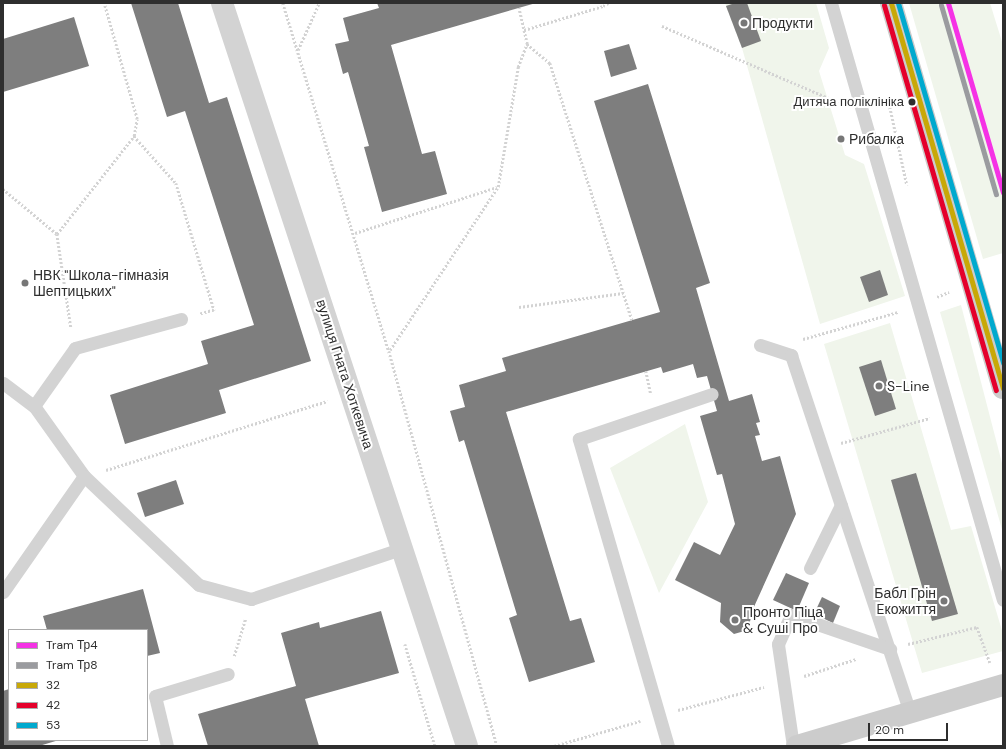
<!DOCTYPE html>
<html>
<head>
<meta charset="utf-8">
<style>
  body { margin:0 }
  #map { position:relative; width:1006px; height:749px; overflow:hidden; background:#fff; font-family:"DM Sans",sans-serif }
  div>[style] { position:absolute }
  .green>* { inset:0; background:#f0f5eb }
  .building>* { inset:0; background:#7e7e7e }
  .path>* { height:2.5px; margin-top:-1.25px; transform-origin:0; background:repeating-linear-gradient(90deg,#d3d3d3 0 2px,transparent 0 4px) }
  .lane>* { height:13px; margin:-6.5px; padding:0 6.5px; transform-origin:6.5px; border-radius:6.5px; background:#d3d3d3 }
  .street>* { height:22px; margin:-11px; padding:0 11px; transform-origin:11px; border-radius:11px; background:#d3d3d3 }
  .secondary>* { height:22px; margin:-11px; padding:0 11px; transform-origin:11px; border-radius:11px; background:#ccc }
  .bus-1>* { height:5px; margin:-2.5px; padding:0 2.5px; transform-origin:2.5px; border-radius:2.5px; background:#c8a807 }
  .bus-2>* { height:5px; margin:-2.5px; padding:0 2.5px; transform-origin:2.5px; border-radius:2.5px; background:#e4002b }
  .bus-3>* { height:5px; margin:-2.5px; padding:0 2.5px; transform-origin:2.5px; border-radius:2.5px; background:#00a9ce }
  .tram-1>* { height:5px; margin:-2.5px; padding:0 2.5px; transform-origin:2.5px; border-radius:2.5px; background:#f532e5 }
  .tram-2>* { height:5px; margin:-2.5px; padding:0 2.5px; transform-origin:2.5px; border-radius:2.5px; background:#9a9b9f }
  .dots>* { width:11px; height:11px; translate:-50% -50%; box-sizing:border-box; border:2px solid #fff; border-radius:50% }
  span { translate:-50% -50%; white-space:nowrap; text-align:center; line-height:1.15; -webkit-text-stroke:4px #fff; paint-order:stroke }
  .bus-label { font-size:13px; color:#2e2e2e }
  .right { translate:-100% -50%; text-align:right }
  .poi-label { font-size:14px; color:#2e2e2e }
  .left { translate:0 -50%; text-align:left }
  .street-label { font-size:14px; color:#2e2e2e }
  .frame { position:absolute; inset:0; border:4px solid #2e2e2e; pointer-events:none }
  .legend { position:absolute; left:8px; top:629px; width:140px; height:112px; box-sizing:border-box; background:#fff; border:1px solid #ababab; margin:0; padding:5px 7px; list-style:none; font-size:12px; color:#2e2e2e }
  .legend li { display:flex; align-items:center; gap:8px; height:20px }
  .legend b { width:20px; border:1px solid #ababab }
  .scale { position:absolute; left:868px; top:723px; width:80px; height:18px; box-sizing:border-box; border:2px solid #2e2e2e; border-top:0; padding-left:5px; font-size:12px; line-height:14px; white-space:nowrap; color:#2e2e2e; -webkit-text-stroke:3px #fff; paint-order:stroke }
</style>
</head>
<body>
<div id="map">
  <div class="green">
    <i style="clip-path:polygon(725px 3px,816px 3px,829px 48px,819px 71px,845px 155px,864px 164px,905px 296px,820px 324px,742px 48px)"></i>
    <i style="clip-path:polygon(909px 3px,990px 3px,1003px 45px,1003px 253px,983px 259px)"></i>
    <i style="clip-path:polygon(961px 305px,1003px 467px,1003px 533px,940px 312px)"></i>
    <i style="clip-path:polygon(890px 323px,951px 530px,971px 526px,1003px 634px,1003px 651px,922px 673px,824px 344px)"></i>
    <i style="clip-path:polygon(685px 424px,708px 502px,659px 593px,610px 468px)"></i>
  </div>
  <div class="building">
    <i style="clip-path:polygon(131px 3px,178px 3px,209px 103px,227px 97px,311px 361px,219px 390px,226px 413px,125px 444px,110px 395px,208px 364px,201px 341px,254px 325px,185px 111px,167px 117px)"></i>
    <i style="clip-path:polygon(377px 3px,536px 3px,391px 45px,422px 154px,435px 151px,447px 194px,382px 212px,364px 147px,369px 146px,348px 72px,343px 74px,335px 44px,349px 41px,343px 18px,379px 8px)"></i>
    <i style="clip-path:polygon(735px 3px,747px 3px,761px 41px,742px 48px,726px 6px)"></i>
    <i style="clip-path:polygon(74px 17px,89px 66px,3px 92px,3px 39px)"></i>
    <i style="clip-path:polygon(629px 44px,637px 69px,611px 77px,604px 51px)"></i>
    <i style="clip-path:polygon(648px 84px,710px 283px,696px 288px,729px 401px,752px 394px,760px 422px,756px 423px,760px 435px,755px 436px,762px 461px,780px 456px,796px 514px,753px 609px,748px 630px,734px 634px,720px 622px,721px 603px,675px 580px,694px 542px,720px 555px,735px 524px,722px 474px,717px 475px,700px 416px,717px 411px,707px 376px,697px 378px,693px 364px,663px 373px,661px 367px,506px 412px,570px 621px,581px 618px,595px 662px,529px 682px,509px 618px,517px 615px,464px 440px,459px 442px,450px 411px,465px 407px,459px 385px,506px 371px,502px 358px,660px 312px,594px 101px)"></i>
    <i style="clip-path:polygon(880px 270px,888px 295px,869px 302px,860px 277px)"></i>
    <i style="clip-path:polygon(881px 360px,896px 409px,875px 416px,859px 367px)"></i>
    <i style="clip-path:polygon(916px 473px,958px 614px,932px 621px,891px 480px)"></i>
    <i style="clip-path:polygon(176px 480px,184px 504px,145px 517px,137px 493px)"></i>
    <i style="clip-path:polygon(786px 573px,809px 583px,797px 611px,773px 600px)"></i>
    <i style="clip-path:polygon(143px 589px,160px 653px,147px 656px,147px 630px,47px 630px,43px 616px)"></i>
    <i style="clip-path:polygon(822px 597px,840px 606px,833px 623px,814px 614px)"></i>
    <i style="clip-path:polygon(381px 611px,399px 673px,305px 699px,319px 746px,208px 746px,198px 714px,296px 686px,281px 633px,319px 622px,320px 628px)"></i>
    <i style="clip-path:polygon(9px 689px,9px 740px,59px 740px,39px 746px,3px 746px,3px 691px)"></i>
  </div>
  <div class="path">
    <i style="left:283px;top:3px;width:364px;rotate:73.1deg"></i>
    <i style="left:389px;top:351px;width:409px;rotate:74.7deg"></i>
    <i style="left:662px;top:26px;width:192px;rotate:23.4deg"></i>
    <i style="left:524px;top:30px;width:83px;rotate:-16.9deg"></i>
    <i style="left:603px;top:6px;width:6px;rotate:-31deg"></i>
    <i style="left:527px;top:44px;width:30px;rotate:40deg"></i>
    <i style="left:550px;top:63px;width:270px;rotate:72.3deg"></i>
    <i style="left:298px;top:50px;width:51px;rotate:-65.9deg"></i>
    <i style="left:890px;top:107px;width:80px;rotate:77.7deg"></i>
    <i style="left:134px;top:136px;width:63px;rotate:48.2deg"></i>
    <i style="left:176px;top:183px;width:133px;rotate:73.3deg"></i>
    <i style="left:214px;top:310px;width:15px;rotate:164deg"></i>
    <i style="left:3px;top:189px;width:70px;rotate:39.8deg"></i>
    <i style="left:57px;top:234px;width:95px;rotate:81.5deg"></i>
    <i style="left:355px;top:233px;width:149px;rotate:-17.9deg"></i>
    <i style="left:57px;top:234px;width:125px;rotate:-51.8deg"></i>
    <i style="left:134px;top:136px;width:17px;rotate:-80deg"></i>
    <i style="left:137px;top:119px;width:121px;rotate:-105.9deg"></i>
    <i style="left:937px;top:297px;width:13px;rotate:-23deg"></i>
    <i style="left:519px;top:307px;width:105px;rotate:-7.7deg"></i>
    <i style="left:803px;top:339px;width:99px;rotate:-15.9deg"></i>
    <i style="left:390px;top:350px;width:196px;rotate:-56.5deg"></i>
    <i style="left:498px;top:187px;width:122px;rotate:-80.5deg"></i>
    <i style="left:518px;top:67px;width:25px;rotate:-69deg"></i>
    <i style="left:527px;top:44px;width:37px;rotate:-103deg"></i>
    <i style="left:646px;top:371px;width:24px;rotate:78deg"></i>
    <i style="left:841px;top:443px;width:92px;rotate:-15.7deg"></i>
    <i style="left:106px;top:470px;width:232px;rotate:-17.3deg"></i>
    <i style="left:405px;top:644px;width:106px;rotate:73.6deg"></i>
    <i style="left:908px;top:644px;width:71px;rotate:-13.8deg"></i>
    <i style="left:977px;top:627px;width:38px;rotate:70deg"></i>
    <i style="left:234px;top:656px;width:39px;rotate:-73deg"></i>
    <i style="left:804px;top:676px;width:55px;rotate:-18.1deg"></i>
    <i style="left:678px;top:710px;width:89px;rotate:-15deg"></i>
    <i style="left:554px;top:746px;width:90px;rotate:-16.2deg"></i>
  </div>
  <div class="lane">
    <i style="left:831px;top:3px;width:621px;rotate:73.93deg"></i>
    <i style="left:760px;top:345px;width:33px;rotate:18deg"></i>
    <i style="left:791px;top:355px;width:376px;rotate:71.6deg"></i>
    <i style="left:3px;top:383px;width:39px;rotate:37deg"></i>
    <i style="left:84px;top:476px;width:86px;rotate:-125.5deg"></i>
    <i style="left:34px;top:406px;width:71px;rotate:-54.7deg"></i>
    <i style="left:75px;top:348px;width:110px;rotate:-15.3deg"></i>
    <i style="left:810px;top:568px;width:70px;rotate:-63.8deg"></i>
    <i style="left:3px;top:592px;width:141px;rotate:-55.1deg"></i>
    <i style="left:84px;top:476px;width:158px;rotate:43.5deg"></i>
    <i style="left:199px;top:585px;width:54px;rotate:15.1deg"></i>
    <i style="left:251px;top:599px;width:160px;rotate:-18.5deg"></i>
    <i style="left:167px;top:746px;width:51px;rotate:-103.5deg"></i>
    <i style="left:155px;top:696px;width:76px;rotate:-16.8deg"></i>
    <i style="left:668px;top:746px;width:320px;rotate:-106.2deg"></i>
    <i style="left:579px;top:439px;width:140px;rotate:-18.7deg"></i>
    <i style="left:793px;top:746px;width:103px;rotate:-98.4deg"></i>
    <i style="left:778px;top:644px;width:32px;rotate:-66deg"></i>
    <i style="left:791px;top:615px;width:105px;rotate:19deg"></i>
  </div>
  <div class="street">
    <i style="left:222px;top:3px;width:782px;rotate:71.75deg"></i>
  </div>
  <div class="secondary">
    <i style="left:891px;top:3px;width:401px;rotate:73.8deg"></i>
    <i style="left:797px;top:746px;width:215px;rotate:-16.5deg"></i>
  </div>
  <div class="bus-1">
    <i style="left:891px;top:3px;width:401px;rotate:73.8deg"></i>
  </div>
  <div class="bus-2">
    <i style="left:884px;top:5px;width:401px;rotate:73.8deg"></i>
  </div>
  <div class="bus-3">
    <i style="left:898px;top:3px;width:375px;rotate:73.7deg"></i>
  </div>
  <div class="tram-1">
    <i style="left:948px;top:3px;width:197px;rotate:73.8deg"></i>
  </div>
  <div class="tram-2">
    <i style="left:941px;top:5px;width:197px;rotate:73.8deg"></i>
  </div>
  <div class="dots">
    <i style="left:744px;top:23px;background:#777"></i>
    <i style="left:912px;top:102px;background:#2e2e2e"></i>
    <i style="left:841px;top:139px;background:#777"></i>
    <i style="left:25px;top:283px;background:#777"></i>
    <i style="left:879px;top:386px;background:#777"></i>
    <i style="left:944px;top:601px;background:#777"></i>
    <i style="left:735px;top:620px;background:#777"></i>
  </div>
  <div class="bus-label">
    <span class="right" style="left:904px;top:102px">Дитяча поліклініка</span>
  </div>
  <div class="poi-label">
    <span class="left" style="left:752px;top:23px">Продукти</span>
    <span class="left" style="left:849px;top:139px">Рибалка</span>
    <span class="left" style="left:33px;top:283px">НВК "Школа-гімназія<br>Шептицьких"</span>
    <span class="left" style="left:887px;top:386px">S-Line</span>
    <span class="right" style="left:936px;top:601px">Бабл Грін<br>Eкожиття</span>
    <span class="left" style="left:743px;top:620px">Пронто Піца<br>&amp; Суші Про</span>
  </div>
  <div class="street-label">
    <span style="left:345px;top:374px;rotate:72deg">вулиця Гната Хоткевича</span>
  </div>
  <div class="frame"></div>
  <ul class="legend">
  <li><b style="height:5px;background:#f532e5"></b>Tram Тр4</li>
  <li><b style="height:5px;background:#9a9b9f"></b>Tram Тр8</li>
  <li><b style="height:5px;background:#c8a807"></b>32</li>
  <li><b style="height:5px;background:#e4002b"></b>42</li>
  <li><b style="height:5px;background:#00a9ce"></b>53</li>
  </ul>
  <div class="scale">20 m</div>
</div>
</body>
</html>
